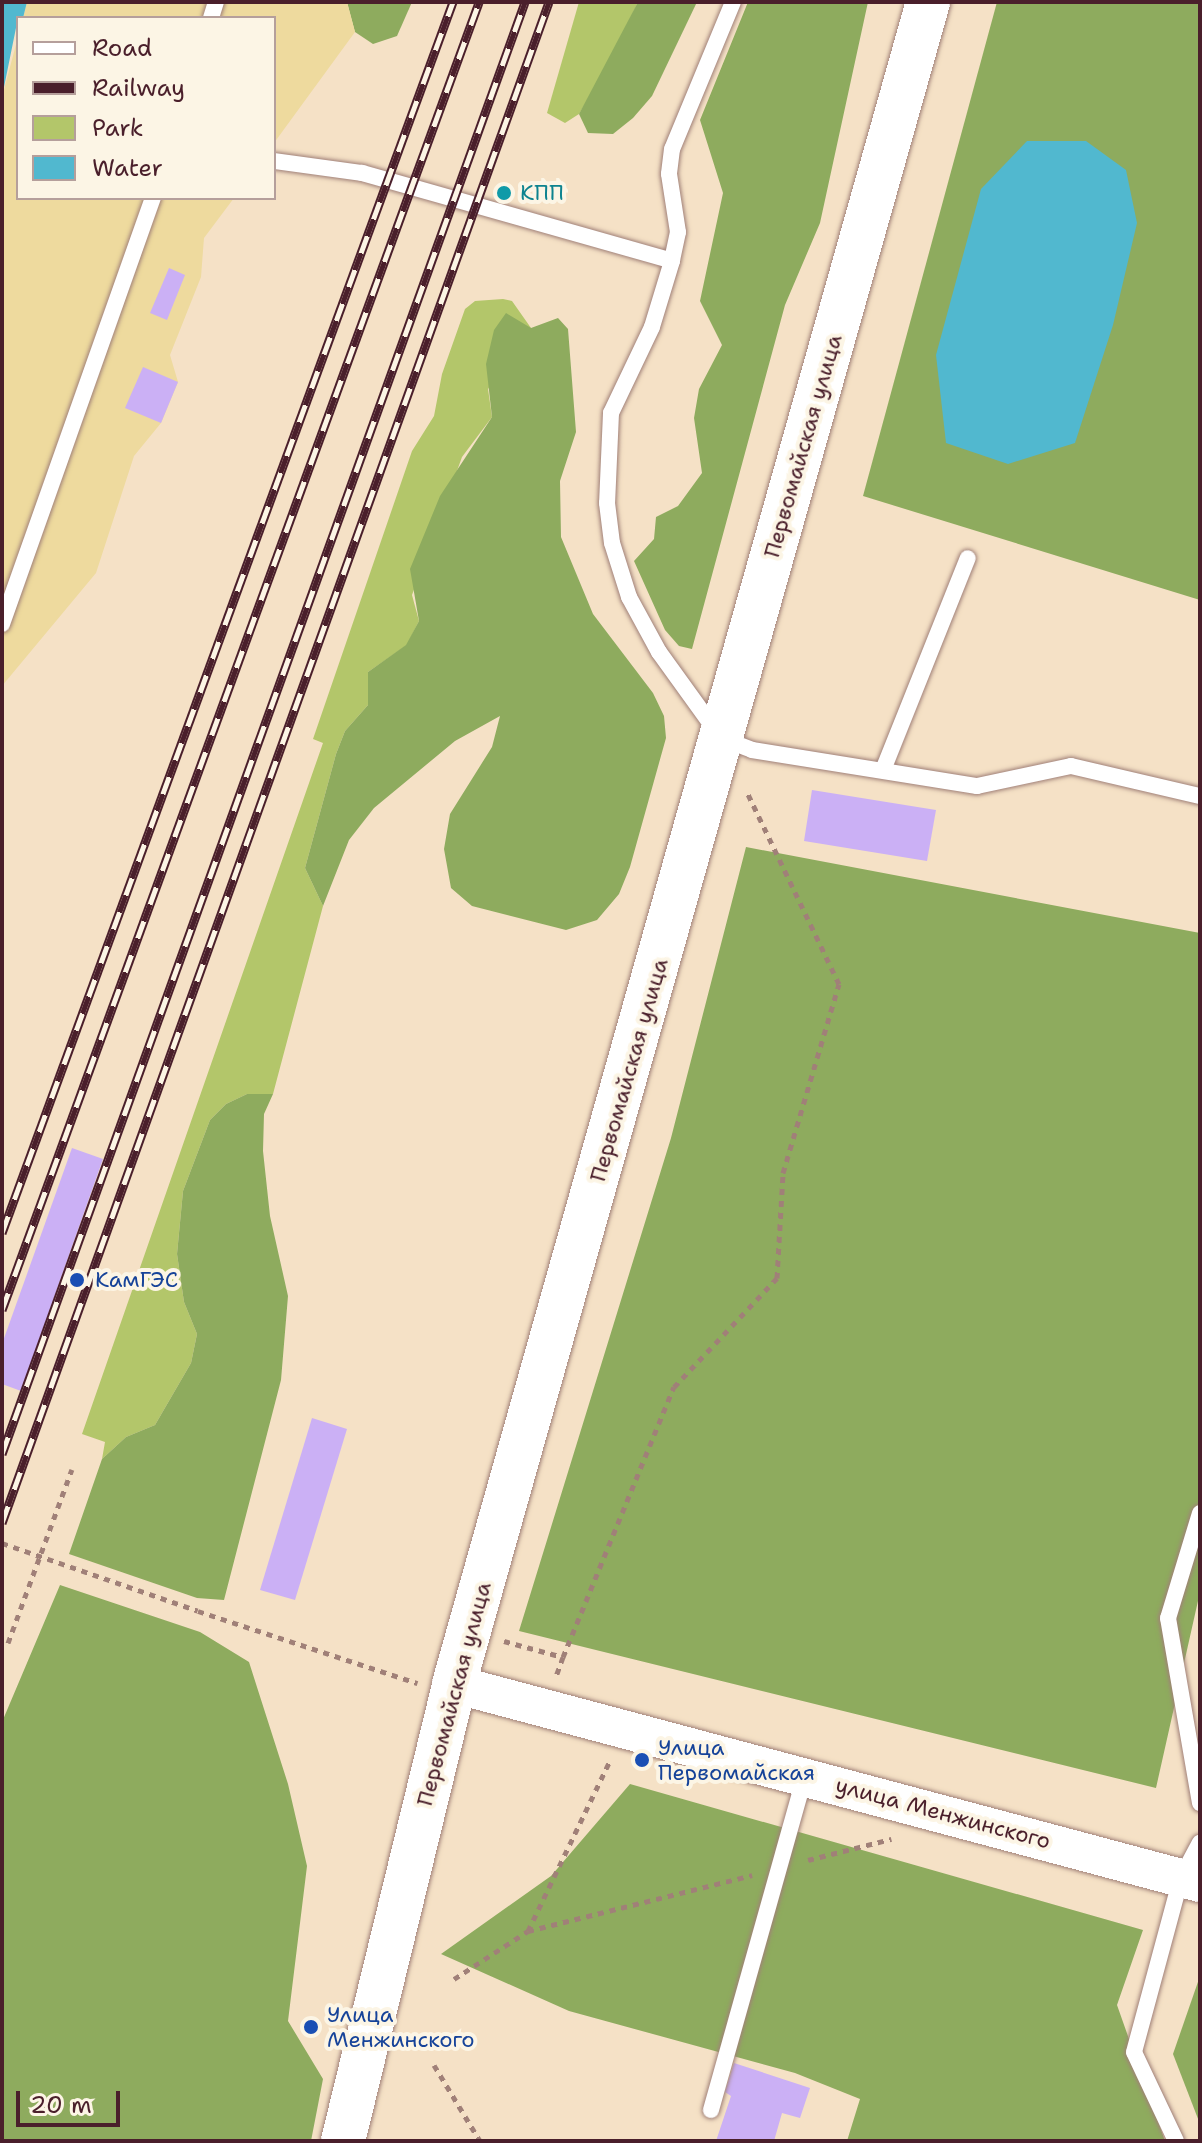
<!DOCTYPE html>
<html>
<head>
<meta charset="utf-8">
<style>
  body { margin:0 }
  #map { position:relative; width:1202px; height:2143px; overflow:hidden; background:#f5e1c6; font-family:"Shantell Sans",sans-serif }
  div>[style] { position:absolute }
  .green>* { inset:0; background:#b3c66a }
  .forest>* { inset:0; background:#8eab5e }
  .sand>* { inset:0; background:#eeda9e }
  .water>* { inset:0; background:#51b8cf }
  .building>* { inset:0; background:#cbb0f5 }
  .path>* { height:5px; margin-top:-2.5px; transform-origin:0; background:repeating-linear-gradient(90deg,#a08078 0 6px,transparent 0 12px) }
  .roads { filter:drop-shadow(0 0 2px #a08078) drop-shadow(0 0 2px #a08078) }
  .service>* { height:16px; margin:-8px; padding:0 8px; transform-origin:8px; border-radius:8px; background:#fff }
  .tertiary>* { height:38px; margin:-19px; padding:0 19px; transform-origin:19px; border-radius:19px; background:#fff }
  .primary>* { height:44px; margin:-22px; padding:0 22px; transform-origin:22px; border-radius:22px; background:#fff }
  .rail>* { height:9px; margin-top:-4.5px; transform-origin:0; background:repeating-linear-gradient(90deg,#fcf5e5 0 18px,#4a1f2b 0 36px); box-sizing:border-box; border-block:2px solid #4a1f2b }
  .path-bridge>* { height:5px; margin-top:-2.5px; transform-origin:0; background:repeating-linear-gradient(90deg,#a08078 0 6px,transparent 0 12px) }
  .dots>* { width:22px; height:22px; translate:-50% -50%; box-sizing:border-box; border:4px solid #fcf5e5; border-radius:50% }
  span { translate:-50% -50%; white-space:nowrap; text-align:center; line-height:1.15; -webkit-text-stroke:8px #fcf5e5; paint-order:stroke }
  .culture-label { font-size:22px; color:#0d838f }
  .left { translate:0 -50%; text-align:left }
  .street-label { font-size:22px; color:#4a1f2b }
  .transit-label { font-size:22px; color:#164399 }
  .frame { position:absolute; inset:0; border:4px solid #4a1f2b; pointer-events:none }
  .legend { position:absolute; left:16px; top:16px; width:260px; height:184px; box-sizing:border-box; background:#fcf5e5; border:2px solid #b59f9b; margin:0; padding:10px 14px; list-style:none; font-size:24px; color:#4a1f2b }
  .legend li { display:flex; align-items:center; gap:16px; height:40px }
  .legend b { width:40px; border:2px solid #b59f9b }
  .scale { position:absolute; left:16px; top:2091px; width:104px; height:36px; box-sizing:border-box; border:4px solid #4a1f2b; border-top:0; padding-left:10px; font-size:24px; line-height:28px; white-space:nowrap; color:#4a1f2b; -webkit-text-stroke:6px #fcf5e5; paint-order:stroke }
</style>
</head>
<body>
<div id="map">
  <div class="green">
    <i style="clip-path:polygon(579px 2px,638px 2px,606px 69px,579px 114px,565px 123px,547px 113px)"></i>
    <i style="clip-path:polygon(503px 299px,512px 301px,531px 328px,488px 389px,492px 417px,462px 457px,412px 595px,419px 621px,407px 645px,368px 672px,368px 705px,345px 731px,336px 754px,305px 868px,323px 906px,273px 1094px,247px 1094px,226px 1104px,210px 1120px,183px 1191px,177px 1254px,184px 1302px,197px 1334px,191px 1363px,155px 1425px,126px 1437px,102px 1459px,105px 1442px,82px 1434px,323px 743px,313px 739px,412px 451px,434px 416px,442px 374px,465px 309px,475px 301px)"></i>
  </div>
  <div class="forest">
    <i style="clip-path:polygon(347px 2px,412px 2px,397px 36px,373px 44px,355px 32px)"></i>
    <i style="clip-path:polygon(638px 2px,697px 2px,652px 96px,633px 118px,613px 134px,588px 133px,579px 114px)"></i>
    <i style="clip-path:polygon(748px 2px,868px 2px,820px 223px,785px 305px,692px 649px,679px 646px,665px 630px,634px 561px,654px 539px,656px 517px,678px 506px,702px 473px,694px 418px,699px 389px,722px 345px,700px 301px,723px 193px,700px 120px)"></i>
    <i style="clip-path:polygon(997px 2px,1200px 2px,1200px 600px,863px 496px)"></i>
    <i style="clip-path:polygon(506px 313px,531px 328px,558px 318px,568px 329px,576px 432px,560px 481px,561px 537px,593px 614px,653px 693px,664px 716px,666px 738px,630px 867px,619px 894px,597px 920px,566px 930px,472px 906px,451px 888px,444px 849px,450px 814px,492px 747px,500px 716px,455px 741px,374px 808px,349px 840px,323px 906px,305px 868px,336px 754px,345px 731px,368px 705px,368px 672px,406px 645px,419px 621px,410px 569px,440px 496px,492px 417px,486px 364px,494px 330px)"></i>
    <i style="clip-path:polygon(746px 847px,1200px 933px,1200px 1592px,1156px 1788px,519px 1631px,671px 1138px)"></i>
    <i style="clip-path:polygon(247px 1094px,273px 1094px,264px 1114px,263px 1151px,270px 1216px,288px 1296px,281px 1380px,224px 1600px,197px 1598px,69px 1554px,102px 1459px,126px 1437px,155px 1425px,191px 1363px,197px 1334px,184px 1302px,177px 1254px,183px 1191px,210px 1120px,226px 1104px)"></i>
    <i style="clip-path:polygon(60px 1585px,200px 1632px,249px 1662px,288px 1784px,307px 1866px,288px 2021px,323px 2079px,311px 2141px,2px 2141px,2px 1722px)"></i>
    <i style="clip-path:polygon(630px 1784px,1143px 1930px,1117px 2005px,1165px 2141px,847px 2141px,860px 2099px,795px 2073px,569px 2011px,441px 1954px,551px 1876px)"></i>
    <i style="clip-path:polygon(1200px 1976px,1200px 2124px,1173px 2054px)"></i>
  </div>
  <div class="sand">
    <i style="clip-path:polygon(27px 2px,347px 2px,355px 32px,274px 143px,274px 18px,23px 18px)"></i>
    <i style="clip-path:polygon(18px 37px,18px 198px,234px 198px,204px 238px,201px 277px,170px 355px,178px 382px,161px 423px,134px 456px,96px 573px,2px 686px,2px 97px)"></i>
  </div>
  <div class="water">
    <i style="clip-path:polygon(2px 2px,27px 2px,23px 18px,18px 18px,2px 97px)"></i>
    <i style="clip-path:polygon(1027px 141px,1086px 141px,1126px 170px,1137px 223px,1113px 325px,1075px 443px,1008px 464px,946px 443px,936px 355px,981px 189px)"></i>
  </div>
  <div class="building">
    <i style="clip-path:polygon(169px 268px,185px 275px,167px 320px,150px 313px)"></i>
    <i style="clip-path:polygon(143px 367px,178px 382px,161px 423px,125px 408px)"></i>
    <i style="clip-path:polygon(812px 790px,936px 810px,927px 861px,804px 841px)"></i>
    <i style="clip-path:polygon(72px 1148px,103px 1159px,21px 1391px,2px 1384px,2px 1344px)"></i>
    <i style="clip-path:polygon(312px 1418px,347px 1429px,295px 1600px,260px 1590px)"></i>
    <i style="clip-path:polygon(734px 2063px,810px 2088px,800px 2118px,782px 2113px,774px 2141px,716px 2141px,731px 2096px,725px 2092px)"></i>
  </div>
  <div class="path">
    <i style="left:198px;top:1611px;width:231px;rotate:18.2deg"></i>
    <i style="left:504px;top:1641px;width:61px;rotate:15.2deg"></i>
    <i style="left:563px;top:1657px;width:20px;rotate:110deg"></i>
    <i style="left:8px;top:1643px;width:185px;rotate:-69.8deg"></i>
    <i style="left:563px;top:1657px;width:292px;rotate:-67.7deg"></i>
    <i style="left:674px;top:1387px;width:150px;rotate:-46.6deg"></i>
    <i style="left:777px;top:1278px;width:105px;rotate:-86.7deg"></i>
    <i style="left:783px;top:1173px;width:197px;rotate:-73.5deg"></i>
    <i style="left:839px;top:984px;width:215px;rotate:-115.6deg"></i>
    <i style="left:808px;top:1860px;width:86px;rotate:-14.2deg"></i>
    <i style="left:528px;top:1931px;width:187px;rotate:-64.3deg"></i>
    <i style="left:454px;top:1979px;width:88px;rotate:-33deg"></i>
    <i style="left:528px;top:1931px;width:231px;rotate:-14deg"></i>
    <i style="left:434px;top:2065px;width:89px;rotate:58.8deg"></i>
  </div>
  <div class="roads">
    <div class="service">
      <i style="left:733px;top:2px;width:159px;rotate:112.5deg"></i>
      <i style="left:672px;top:149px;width:25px;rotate:97deg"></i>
      <i style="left:669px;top:174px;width:59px;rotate:81.2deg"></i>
      <i style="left:678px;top:232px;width:30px;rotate:102deg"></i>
      <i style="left:672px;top:261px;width:69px;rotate:106.9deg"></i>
      <i style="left:652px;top:327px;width:95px;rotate:115.5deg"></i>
      <i style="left:611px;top:413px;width:90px;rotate:92.5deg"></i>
      <i style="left:607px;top:503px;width:40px;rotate:82.9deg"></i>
      <i style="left:612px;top:543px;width:57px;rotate:72.5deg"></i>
      <i style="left:629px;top:597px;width:63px;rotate:61.4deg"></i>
      <i style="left:659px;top:652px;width:106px;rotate:54.2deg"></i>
      <i style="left:721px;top:738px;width:33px;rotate:21deg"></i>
      <i style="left:752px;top:750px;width:228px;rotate:9.1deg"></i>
      <i style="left:977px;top:786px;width:96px;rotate:-12deg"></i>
      <i style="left:1071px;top:766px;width:132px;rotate:13.1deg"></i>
      <i style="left:211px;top:18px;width:17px;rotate:-73deg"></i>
      <i style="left:274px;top:161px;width:89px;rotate:7.8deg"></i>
      <i style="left:362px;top:173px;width:322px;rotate:15.8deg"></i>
      <i style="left:2px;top:624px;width:452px;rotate:-70.5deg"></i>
      <i style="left:883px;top:770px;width:228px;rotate:-68.2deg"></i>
      <i style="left:1200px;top:1513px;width:110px;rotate:106.9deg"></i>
      <i style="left:1168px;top:1618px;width:188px;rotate:80.2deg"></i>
      <i style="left:711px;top:2110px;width:347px;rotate:-74.3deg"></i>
      <i style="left:1176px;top:2141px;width:98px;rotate:-115.3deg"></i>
      <i style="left:1134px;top:2052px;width:180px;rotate:-74.9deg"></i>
      <i style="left:1181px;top:1878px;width:40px;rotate:-62deg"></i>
    </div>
    <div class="tertiary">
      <i style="left:454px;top:1684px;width:772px;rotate:14.94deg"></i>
    </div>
    <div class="primary">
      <i style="left:343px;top:2141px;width:470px;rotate:-76.3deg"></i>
      <i style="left:454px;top:1684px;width:1748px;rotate:-74.26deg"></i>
    </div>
  </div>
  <div class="rail">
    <i style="left:2px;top:1233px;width:1311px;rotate:-69.88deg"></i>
    <i style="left:2px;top:1310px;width:1392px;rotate:-69.96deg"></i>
    <i style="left:2px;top:1454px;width:1543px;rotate:-70.19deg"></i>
    <i style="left:2px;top:1523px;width:1616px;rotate:-70.22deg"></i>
  </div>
  <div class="path-bridge">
    <i style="left:2px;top:1543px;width:207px;rotate:19.1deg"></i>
  </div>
  <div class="dots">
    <i style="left:504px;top:193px;background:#0f9aa8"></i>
    <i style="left:77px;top:1280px;background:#1a4fb4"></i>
    <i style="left:642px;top:1760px;background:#1a4fb4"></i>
    <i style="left:311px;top:2027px;background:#1a4fb4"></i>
  </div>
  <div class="culture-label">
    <span class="left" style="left:520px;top:193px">КПП</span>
  </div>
  <div class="street-label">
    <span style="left:803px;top:446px;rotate:-74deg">Первомайская улица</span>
    <span style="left:629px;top:1070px;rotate:-74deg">Первомайская улица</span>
    <span style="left:454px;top:1694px;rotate:-75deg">Первомайская улица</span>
    <span style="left:943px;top:1813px;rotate:15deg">улица Менжинского</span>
  </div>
  <div class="transit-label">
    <span class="left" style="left:95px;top:1280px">КамГЭС</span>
    <span class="left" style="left:658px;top:1760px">Улица<br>Первомайская</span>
    <span class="left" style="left:327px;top:2027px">Улица<br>Менжинского</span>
  </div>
  <div class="frame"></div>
  <ul class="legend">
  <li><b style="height:10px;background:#fff"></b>Road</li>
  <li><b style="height:10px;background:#4a1f2b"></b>Railway</li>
  <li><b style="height:22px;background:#b3c66a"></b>Park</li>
  <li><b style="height:22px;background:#51b8cf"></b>Water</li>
  </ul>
  <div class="scale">20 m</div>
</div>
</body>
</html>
